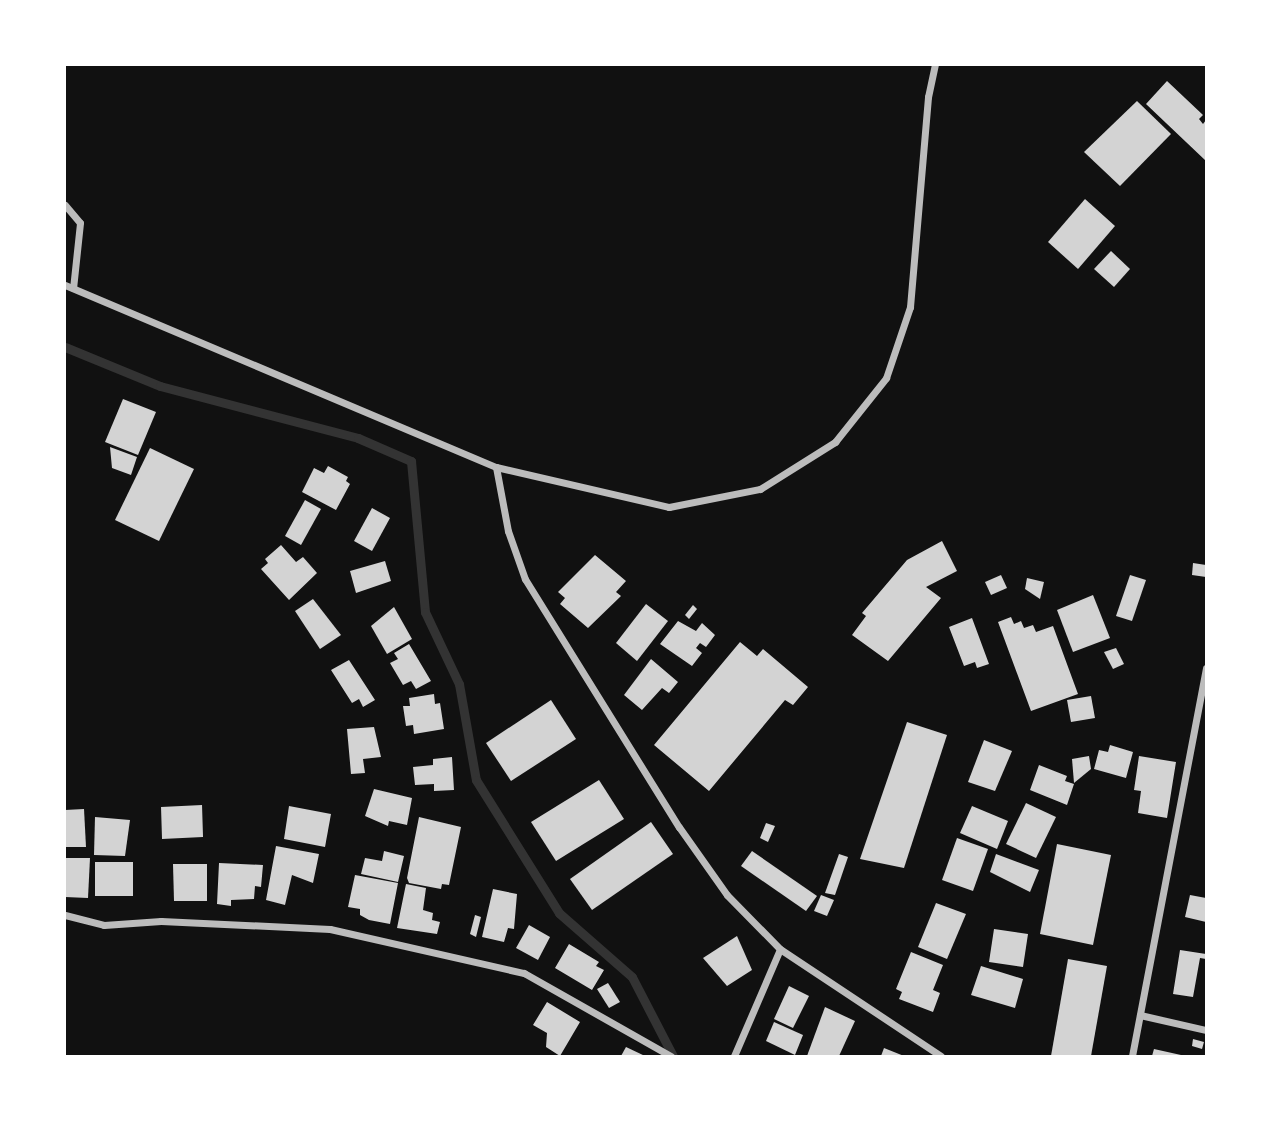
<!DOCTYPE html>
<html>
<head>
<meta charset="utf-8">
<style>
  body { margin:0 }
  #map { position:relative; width:1271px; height:1121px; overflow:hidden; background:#111; font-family:Overpass,sans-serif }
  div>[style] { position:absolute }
  .stream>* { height:9px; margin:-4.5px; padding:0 4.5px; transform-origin:4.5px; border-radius:4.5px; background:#333 }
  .building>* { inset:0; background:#d3d3d3 }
  .minor>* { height:7px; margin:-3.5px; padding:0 3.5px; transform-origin:3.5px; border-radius:3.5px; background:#bcbcbc }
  span { translate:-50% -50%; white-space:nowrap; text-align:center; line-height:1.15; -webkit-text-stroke:6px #fff; paint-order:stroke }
  .frame { position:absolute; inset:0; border:66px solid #fff; pointer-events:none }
</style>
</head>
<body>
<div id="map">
  <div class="stream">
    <i style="left:65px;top:347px;width:103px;rotate:22.3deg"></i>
    <i style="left:160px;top:386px;width:205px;rotate:14.7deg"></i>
    <i style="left:358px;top:438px;width:58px;rotate:23.5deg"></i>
    <i style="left:411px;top:461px;width:152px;rotate:84.7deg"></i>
    <i style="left:425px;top:612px;width:80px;rotate:64.7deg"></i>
    <i style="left:459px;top:684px;width:97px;rotate:80deg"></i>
    <i style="left:476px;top:780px;width:157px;rotate:58deg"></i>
    <i style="left:559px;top:913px;width:97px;rotate:41.2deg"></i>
    <i style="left:632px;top:977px;width:89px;rotate:62.6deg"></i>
  </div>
  <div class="building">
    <i style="clip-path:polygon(1167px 81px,1203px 115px,1199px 119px,1203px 124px,1206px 120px,1206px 161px,1146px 104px)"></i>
    <i style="clip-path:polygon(1137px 101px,1171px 134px,1120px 186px,1084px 152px)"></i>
    <i style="clip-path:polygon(1085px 199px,1115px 226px,1078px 269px,1048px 242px)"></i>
    <i style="clip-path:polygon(1111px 251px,1130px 269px,1114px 287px,1094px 269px)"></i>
    <i style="clip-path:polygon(123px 399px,156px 412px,138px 455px,105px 442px)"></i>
    <i style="clip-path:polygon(110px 447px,137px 457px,131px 475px,112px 468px)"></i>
    <i style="clip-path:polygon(150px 448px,194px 469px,159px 541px,115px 520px)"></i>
    <i style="clip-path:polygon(328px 466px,348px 477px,346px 481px,350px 484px,336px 510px,302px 492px,314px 468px,324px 473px)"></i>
    <i style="clip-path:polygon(305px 500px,321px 509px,301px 545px,285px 536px)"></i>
    <i style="clip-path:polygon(372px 508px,390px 518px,372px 551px,354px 541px)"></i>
    <i style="clip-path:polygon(942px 541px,957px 571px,926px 587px,941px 598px,888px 661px,852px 635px,866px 616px,862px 613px,907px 560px)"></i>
    <i style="clip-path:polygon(281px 545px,296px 562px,303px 557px,317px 573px,289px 600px,261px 569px,268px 563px,265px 559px)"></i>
    <i style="clip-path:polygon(595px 555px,626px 581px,616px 592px,621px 596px,588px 628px,560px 604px,565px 598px,558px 592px)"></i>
    <i style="clip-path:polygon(385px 561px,391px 581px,356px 593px,350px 571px)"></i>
    <i style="clip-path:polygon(1193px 563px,1206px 565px,1206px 577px,1192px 575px)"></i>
    <i style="clip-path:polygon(1001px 575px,1007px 588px,991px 595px,985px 582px)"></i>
    <i style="clip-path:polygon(1130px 575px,1146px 580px,1132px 621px,1116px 616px)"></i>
    <i style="clip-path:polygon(1027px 578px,1044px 582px,1040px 599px,1025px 589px)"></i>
    <i style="clip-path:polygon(1093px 595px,1110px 638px,1073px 652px,1057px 610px)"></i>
    <i style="clip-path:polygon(313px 599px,341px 635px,320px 649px,295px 611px)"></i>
    <i style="clip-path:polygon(646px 604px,668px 621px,637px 661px,616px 643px)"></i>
    <i style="clip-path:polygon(693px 605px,697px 609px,689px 619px,685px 615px)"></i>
    <i style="clip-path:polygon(394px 607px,412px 639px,387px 654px,371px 626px)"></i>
    <i style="clip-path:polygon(1011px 617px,1014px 624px,1021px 621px,1024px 628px,1033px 625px,1036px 632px,1053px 626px,1078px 694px,1031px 711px,998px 622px)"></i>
    <i style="clip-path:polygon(972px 618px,989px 664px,977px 668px,975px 662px,964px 666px,949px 627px)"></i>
    <i style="clip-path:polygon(678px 621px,696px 631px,702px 623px,715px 635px,706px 647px,700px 643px,696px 648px,702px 653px,692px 666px,660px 644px)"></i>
    <i style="clip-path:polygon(740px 642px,757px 656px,763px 649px,808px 687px,793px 705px,785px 700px,709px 791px,654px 745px)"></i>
    <i style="clip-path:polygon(409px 644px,431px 681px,416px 689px,411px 681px,403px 685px,390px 663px,398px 659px,394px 653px)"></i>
    <i style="clip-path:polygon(1116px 648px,1124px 664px,1113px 669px,1104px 652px)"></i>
    <i style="clip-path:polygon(651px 659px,678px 682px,669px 693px,662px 688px,642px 710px,624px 695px)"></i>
    <i style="clip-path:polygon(349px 660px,375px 700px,363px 707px,359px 699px,352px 703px,331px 670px)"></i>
    <i style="clip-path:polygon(434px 694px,435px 704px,440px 703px,444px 729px,414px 734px,413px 725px,406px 726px,403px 706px,410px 706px,409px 698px)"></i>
    <i style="clip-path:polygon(1091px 696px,1095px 718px,1071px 722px,1067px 700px)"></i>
    <i style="clip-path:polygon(551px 700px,576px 739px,511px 781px,486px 743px)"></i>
    <i style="clip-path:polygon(907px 722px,947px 735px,904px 868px,860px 859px)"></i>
    <i style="clip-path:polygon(374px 727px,381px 757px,363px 759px,365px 773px,351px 774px,347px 729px)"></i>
    <i style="clip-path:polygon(984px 740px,1012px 751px,995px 791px,968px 782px)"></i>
    <i style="clip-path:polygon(1110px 745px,1133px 752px,1126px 778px,1094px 769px,1099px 750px,1108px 752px)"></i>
    <i style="clip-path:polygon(1089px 756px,1091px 769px,1074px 783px,1072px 759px)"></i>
    <i style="clip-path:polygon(1139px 756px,1176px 762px,1167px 818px,1138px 813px,1141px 791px,1134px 790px)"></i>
    <i style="clip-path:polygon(452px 757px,454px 790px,434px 791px,434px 784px,415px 785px,413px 767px,433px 765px,433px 759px)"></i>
    <i style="clip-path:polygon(1039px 765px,1067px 776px,1065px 781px,1074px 784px,1067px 805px,1030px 790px)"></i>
    <i style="clip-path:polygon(599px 780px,624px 819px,556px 861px,531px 822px)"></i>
    <i style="clip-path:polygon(374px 789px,412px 798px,407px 825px,389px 821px,388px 826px,365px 816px)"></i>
    <i style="clip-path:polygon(1026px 803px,1056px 817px,1036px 858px,1006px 844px)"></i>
    <i style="clip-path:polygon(202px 805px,203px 837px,162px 839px,161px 807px)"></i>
    <i style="clip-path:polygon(289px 806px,331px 814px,325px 847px,284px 839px)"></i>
    <i style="clip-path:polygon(972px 806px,1008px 821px,997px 849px,960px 833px)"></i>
    <i style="clip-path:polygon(84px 809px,86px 847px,65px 847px,65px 810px)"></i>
    <i style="clip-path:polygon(95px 817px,130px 820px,125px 856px,94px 855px)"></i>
    <i style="clip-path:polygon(419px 817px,461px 827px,449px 885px,442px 884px,441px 889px,409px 883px,407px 878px)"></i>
    <i style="clip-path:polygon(651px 822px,673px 854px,592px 910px,570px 879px)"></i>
    <i style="clip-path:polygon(766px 823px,775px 826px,768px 842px,760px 838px)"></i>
    <i style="clip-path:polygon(957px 838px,988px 849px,973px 891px,942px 880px)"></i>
    <i style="clip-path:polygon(1057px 844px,1111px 855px,1093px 945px,1040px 934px)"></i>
    <i style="clip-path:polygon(276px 846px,319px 854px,313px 883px,292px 875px,285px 905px,266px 900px)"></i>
    <i style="clip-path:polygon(384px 851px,404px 856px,398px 882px,361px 874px,365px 858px,382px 861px)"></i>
    <i style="clip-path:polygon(752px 851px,817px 896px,806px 911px,741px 866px)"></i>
    <i style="clip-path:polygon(839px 854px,848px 857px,835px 895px,825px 893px)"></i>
    <i style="clip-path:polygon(996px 854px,1039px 870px,1030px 892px,990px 872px)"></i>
    <i style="clip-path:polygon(65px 858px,90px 858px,88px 898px,65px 897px)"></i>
    <i style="clip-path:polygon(95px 862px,133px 862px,133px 896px,95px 896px)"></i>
    <i style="clip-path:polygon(219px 863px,263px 865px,261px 887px,255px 886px,254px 899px,231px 900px,231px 906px,217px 904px)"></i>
    <i style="clip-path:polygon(173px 864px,207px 864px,207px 901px,174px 901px)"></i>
    <i style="clip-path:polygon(355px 875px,398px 883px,390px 924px,369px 920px,360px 915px,360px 909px,348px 907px)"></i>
    <i style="clip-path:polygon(406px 884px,426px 888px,423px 910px,433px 913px,432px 920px,440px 922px,437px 934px,397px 928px)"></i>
    <i style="clip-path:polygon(493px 889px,517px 894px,514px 929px,508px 928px,504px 942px,482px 937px)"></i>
    <i style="clip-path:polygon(821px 895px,834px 900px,827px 916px,814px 911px)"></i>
    <i style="clip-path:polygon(1190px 895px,1206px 898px,1206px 922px,1185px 917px)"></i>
    <i style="clip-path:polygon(936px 903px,966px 914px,947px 959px,918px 947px)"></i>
    <i style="clip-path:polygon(475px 915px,481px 917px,476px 937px,470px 934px)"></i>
    <i style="clip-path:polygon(529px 925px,550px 937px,538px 960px,516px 948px)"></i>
    <i style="clip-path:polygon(994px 929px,1028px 934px,1023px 967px,989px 962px)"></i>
    <i style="clip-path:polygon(737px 936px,752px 970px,727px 986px,703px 958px)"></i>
    <i style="clip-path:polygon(569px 944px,599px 962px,596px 966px,604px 970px,592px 990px,555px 968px)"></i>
    <i style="clip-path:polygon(1180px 950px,1206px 954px,1206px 959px,1200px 958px,1193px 997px,1173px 994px)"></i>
    <i style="clip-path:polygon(911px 952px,943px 965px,933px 990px,940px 993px,933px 1012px,899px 999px,902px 992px,896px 989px)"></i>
    <i style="clip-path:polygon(1068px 959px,1107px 966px,1091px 1056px,1051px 1056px)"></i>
    <i style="clip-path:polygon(981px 966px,1023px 979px,1015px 1008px,971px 995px)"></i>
    <i style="clip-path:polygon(608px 983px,620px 1002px,609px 1008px,597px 989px)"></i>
    <i style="clip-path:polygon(789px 986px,809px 996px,793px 1028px,774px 1019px)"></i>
    <i style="clip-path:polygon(547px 1002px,580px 1022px,560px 1056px,546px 1047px,547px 1033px,533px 1025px)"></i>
    <i style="clip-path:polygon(825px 1007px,855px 1021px,839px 1056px,807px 1056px)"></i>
    <i style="clip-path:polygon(774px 1022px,803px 1035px,795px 1055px,766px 1041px)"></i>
    <i style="clip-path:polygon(1193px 1039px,1204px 1042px,1202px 1049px,1192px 1046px)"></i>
    <i style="clip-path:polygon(626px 1047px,645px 1056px,621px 1056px)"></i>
    <i style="clip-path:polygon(884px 1048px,904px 1056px,881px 1056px)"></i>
    <i style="clip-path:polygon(1154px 1049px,1181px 1055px,1181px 1056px,1152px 1056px)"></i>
  </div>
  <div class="minor">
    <i style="left:65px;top:205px;width:23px;rotate:50deg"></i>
    <i style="left:80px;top:223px;width:65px;rotate:96.1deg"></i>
    <i style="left:65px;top:285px;width:468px;rotate:22.9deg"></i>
    <i style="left:496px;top:467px;width:178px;rotate:13deg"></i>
    <i style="left:669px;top:507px;width:93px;rotate:-11.2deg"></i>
    <i style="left:760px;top:489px;width:89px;rotate:-32.1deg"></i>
    <i style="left:835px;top:442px;width:82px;rotate:-51.4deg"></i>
    <i style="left:886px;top:378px;width:75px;rotate:-71.3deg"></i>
    <i style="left:910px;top:307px;width:211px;rotate:-85.1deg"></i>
    <i style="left:928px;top:97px;width:33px;rotate:-78deg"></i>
    <i style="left:496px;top:467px;width:65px;rotate:79.4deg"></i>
    <i style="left:508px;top:531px;width:51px;rotate:70.5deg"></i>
    <i style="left:525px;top:579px;width:292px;rotate:58.2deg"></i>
    <i style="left:679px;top:827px;width:83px;rotate:54.8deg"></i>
    <i style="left:727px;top:895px;width:76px;rotate:45.5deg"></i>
    <i style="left:780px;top:949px;width:193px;rotate:33.6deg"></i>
    <i style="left:65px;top:915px;width:40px;rotate:14.4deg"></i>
    <i style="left:104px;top:925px;width:57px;rotate:-4deg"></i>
    <i style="left:161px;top:921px;width:169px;rotate:2.7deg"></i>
    <i style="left:330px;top:929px;width:199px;rotate:12.8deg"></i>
    <i style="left:524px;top:973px;width:169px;rotate:29.5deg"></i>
    <i style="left:1140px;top:1015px;width:68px;rotate:12.8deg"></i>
    <i style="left:734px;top:1056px;width:116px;rotate:-66.7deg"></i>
    <i style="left:1132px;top:1056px;width:395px;rotate:-79.2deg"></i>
  </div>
  <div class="frame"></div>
</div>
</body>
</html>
